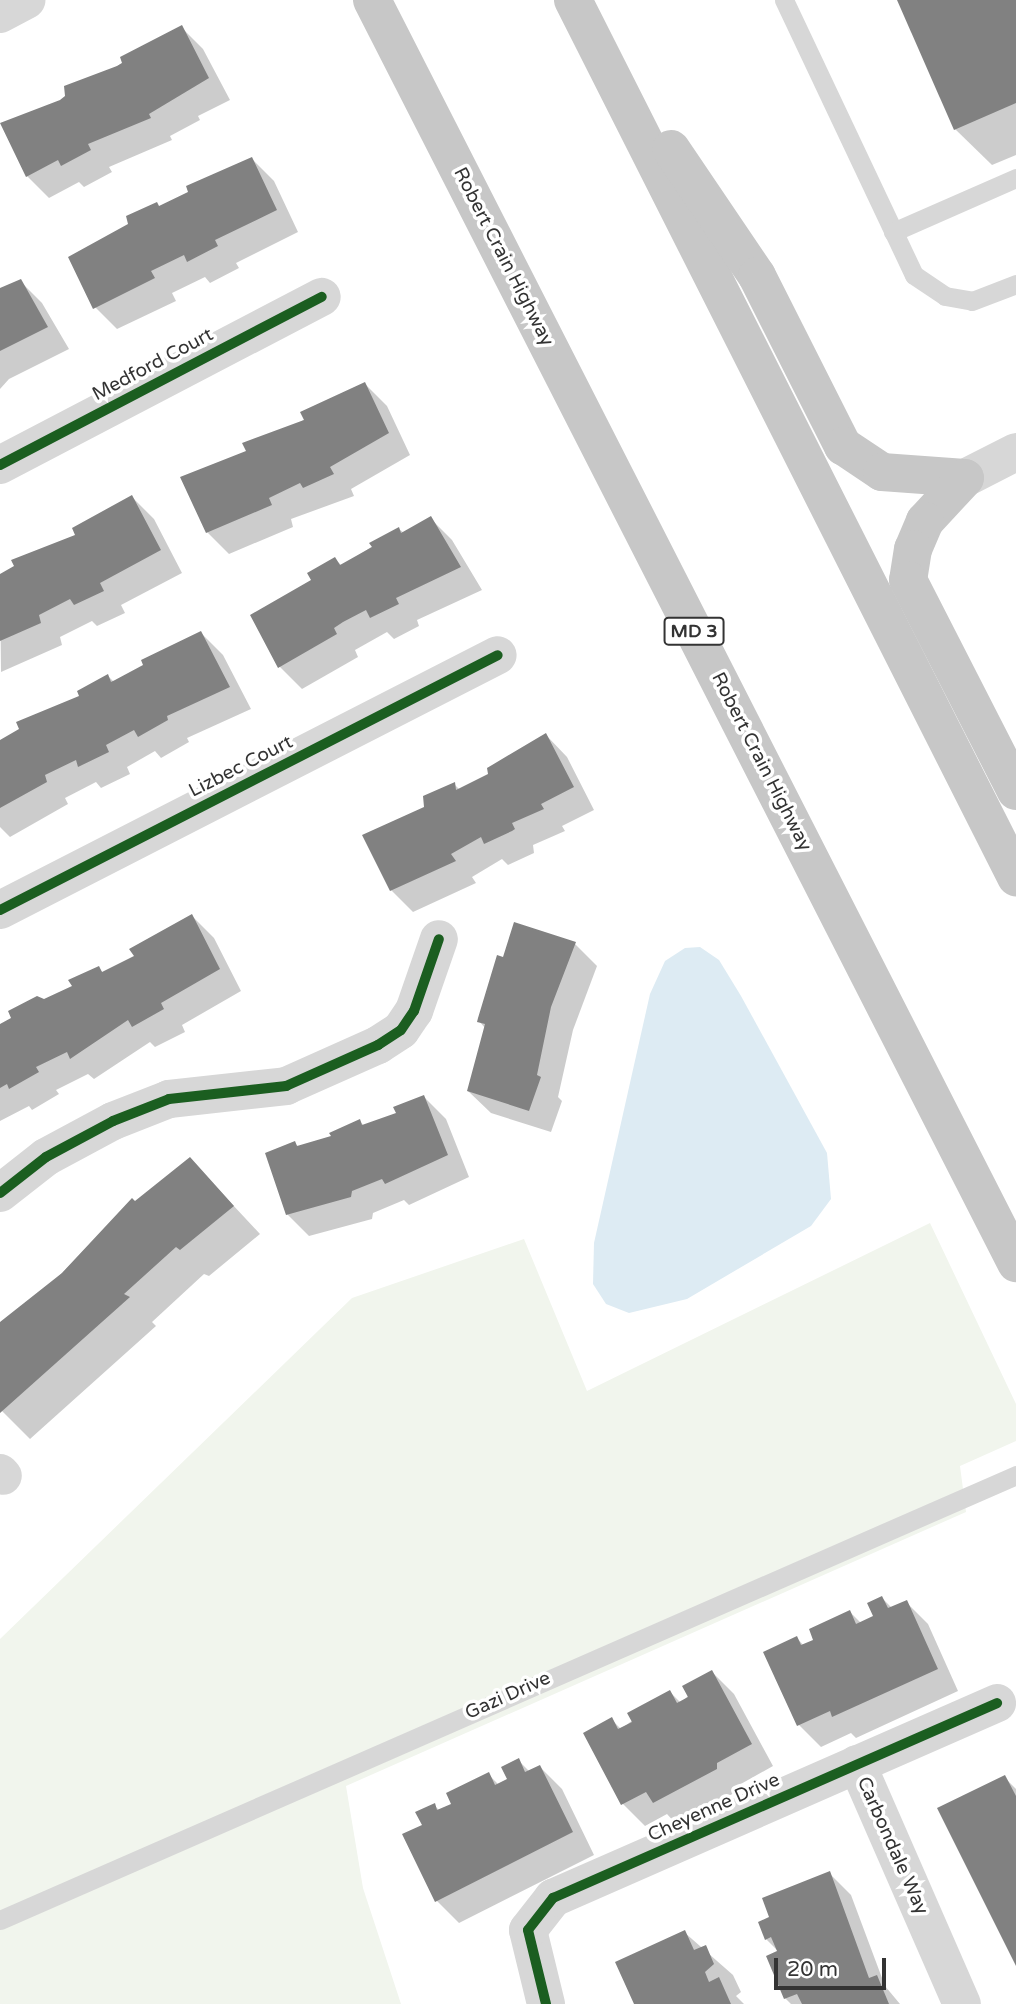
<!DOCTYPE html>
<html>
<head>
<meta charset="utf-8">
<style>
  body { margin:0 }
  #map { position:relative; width:1016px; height:2004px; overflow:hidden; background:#fff; font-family:"Varela Round",sans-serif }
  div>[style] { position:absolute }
  .green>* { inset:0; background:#f1f5ed }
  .water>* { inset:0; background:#ddebf3 }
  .shadow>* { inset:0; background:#0003 }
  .building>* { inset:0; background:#818181 }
  .service>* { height:19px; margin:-9.5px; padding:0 9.5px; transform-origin:9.5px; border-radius:9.5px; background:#d7d7d7 }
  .minor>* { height:38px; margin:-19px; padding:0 19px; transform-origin:19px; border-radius:19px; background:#d7d7d7 }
  .trunk>* { height:38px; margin:-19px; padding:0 19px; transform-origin:19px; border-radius:19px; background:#c7c7c7 }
  .cycleway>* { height:10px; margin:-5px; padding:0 5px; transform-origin:5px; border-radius:5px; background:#1b5e20 }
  span { translate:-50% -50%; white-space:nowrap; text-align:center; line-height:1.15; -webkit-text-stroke:7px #fff; paint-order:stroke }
  .shield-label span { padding:2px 5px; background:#fff; border:2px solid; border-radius:5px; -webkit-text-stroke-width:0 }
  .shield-label { font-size:18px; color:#333; font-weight:700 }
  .street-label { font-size:19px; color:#333 }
  .scale { position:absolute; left:774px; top:1958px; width:112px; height:32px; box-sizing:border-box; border:4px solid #333; border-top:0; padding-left:9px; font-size:21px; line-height:24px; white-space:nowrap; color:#333; -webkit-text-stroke:5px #fff; paint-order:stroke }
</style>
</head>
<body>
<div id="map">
  <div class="green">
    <i style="clip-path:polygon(930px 1223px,1016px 1404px,1016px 1441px,960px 1466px,966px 1512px,346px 1786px,363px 1888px,401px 2004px,0 2004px,0 1639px,352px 1298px,524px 1239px,587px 1391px)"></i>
  </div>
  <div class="water">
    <i style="clip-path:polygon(700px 947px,719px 960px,741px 996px,827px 1153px,831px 1199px,811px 1226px,687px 1299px,629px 1313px,606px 1304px,593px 1284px,594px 1243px,650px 994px,665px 961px,685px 948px)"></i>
  </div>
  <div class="shadow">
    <i style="clip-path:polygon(899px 0,1016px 0,1016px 155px,992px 165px,955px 129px)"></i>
    <i style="clip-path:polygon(181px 27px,203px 49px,230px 100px,198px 116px,200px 120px,170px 136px,172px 140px,109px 167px,112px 172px,84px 187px,79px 182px,49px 198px,27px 176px,60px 101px)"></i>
    <i style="clip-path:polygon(252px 159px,274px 181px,298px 232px,236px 263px,239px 268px,210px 283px,205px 277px,172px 293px,176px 301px,117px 329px,95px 307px,160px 207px)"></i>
    <i style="clip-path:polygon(20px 281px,42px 303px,69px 349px,9px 379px,0 389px,0 289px)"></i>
    <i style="clip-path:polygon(365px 384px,387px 406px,410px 455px,351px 489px,354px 496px,291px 519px,293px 527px,229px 554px,207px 532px,249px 452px)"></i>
    <i style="clip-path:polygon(132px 497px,154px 519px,182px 573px,121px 605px,125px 613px,97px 626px,92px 621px,60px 637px,62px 645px,1px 672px,0 576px,16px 567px,13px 561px,77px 536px)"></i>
    <i style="clip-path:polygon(430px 518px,452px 540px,482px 590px,417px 620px,419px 626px,394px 639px,387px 632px,355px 650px,358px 657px,302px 689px,280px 667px,252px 616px,314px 581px,335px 559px,342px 566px,399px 529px,404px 533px)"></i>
    <i style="clip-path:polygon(201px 633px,223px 655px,251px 709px,187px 738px,189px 742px,161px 758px,155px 751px,127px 767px,130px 774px,101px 788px,96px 782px,65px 798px,68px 804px,10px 837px,0 827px,0 741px,82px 697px,108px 676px,114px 682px)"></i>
    <i style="clip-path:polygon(546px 735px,567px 757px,594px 810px,562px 826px,565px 831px,533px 845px,534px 853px,508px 865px,502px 859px,472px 877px,476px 883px,413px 912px,391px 890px,426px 808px,454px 784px,460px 790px,490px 775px)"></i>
    <i style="clip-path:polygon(192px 916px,214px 938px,241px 991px,182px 1025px,185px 1032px,155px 1047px,150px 1042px,94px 1079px,88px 1074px,56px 1090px,59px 1094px,32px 1110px,29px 1106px,0 1121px,0 1025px,74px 987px,99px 968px,103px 973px,136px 957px)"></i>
    <i style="clip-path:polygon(575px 944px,597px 966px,573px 1030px,558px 1097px,562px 1101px,551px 1132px,491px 1113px,468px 1091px,485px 1028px,479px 1021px,504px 959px)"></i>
    <i style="clip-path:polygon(424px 1097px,446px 1119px,469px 1177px,409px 1205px,404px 1200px,373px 1213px,372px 1219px,309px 1236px,287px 1214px,294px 1143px,299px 1147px,335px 1137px,360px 1121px,364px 1126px,399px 1114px)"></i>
    <i style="clip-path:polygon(190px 1159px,260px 1234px,209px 1276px,204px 1274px,152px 1322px,156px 1326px,30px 1439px,0 1409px,0 1325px,36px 1300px,132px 1200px,135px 1203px)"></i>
    <i style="clip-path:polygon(882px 1598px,892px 1608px,906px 1602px,928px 1624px,958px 1691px,856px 1738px,851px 1733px,821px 1747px,799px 1725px,766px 1653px,797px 1638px,804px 1646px,816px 1641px,850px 1612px,861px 1623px,875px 1617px)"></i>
    <i style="clip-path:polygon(712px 1672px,734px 1694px,773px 1766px,739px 1785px,738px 1791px,676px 1824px,667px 1814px,645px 1826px,623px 1804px,611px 1719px,621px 1729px,670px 1692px,681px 1703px)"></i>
    <i style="clip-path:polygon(518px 1760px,530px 1772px,540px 1767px,562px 1789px,594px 1855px,459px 1923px,437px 1901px,424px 1826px,434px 1805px,440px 1811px,453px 1804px,488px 1774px,499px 1785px,509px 1780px)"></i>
    <i style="clip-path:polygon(1004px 1777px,1016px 1789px,1016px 1962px)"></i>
    <i style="clip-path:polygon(829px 1873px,851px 1895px,885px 1986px,900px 2004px,791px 2004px,785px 1998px,779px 1952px,766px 1939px,772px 1918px)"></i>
    <i style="clip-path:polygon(684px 1932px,733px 1975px,741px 1992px,736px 1996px,744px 2004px,635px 2004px)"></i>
  </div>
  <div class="building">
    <i style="clip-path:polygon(897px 0,1016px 0,1016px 103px,954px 130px)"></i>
    <i style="clip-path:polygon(182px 25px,209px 78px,149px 114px,151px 118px,88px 144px,91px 150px,61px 166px,58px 160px,26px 177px,0 123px,60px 100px,65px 96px,64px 86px,117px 66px,122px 63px,120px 57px)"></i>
    <i style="clip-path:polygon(252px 157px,277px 210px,215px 240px,218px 246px,187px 262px,184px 255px,151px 271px,155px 278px,93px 309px,68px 257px,128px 224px,126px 216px,157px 202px,159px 206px,188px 192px,186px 186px)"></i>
    <i style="clip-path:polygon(21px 279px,48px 327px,0 351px,0 288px)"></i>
    <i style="clip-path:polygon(365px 382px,389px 433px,330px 467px,334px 474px,303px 488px,300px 483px,269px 498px,272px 505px,206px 533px,180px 477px,246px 451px,242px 443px,304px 420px,300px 412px)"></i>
    <i style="clip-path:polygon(132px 495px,161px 550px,100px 583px,104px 591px,74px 605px,70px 599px,39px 615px,41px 623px,0 641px,0 574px,14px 566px,11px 560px,75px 535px,72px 528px)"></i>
    <i style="clip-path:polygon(431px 516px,461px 567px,396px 598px,399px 604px,370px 618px,366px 610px,343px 622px,334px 628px,337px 634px,278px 668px,250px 615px,311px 580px,307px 573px,335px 557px,340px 565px,372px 547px,369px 543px,399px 527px,401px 533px)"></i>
    <i style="clip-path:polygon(201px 631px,230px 687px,167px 716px,168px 720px,138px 737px,134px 730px,106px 745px,109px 752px,78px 767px,76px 760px,45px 775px,47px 782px,0 808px,0 740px,19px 729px,16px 722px,79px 696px,77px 691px,108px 674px,111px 682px,115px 680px,143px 665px,141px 660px)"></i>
    <i style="clip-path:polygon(546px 733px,574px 787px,541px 804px,544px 809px,512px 823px,515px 829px,512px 831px,484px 844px,481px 837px,451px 854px,456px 861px,390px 891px,362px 835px,424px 807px,423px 796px,455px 782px,456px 790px,488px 774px,487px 768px)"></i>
    <i style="clip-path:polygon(192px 914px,220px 969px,161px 1003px,164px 1009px,132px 1027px,128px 1020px,70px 1059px,67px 1052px,36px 1067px,39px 1072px,9px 1089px,7px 1084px,0 1088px,0 1024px,11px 1018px,8px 1011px,37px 996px,44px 999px,72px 986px,68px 980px,99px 966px,102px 972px,134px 956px,129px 949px)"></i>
    <i style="clip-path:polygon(514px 922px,576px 942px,551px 1007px,537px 1075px,541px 1077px,529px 1111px,467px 1091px,485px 1024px,477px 1022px,478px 1018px,497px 955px,503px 957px)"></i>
    <i style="clip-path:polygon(424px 1095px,448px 1155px,385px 1184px,382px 1179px,352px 1191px,351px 1197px,286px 1215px,265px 1153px,295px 1141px,297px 1146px,331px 1136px,329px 1133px,360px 1119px,362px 1125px,396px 1113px,393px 1107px)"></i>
    <i style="clip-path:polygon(190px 1157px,234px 1206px,180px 1250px,176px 1247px,124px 1294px,130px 1297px,0 1413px,0 1322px,62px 1273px,132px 1198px,135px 1201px)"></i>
    <i style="clip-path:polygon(882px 1596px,888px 1608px,907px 1600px,938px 1669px,832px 1717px,830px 1711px,797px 1726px,763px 1652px,797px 1636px,801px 1645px,813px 1640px,809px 1629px,850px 1610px,856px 1624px,873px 1616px,867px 1603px)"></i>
    <i style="clip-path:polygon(712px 1670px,752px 1744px,717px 1763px,717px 1769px,653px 1803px,646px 1792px,621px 1805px,583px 1733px,612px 1717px,618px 1729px,632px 1722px,627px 1713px,670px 1690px,677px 1703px,688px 1697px,682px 1686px)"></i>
    <i style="clip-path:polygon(519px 1758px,525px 1772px,540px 1765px,573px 1832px,435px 1902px,402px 1834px,422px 1825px,415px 1812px,435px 1803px,437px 1810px,451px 1804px,446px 1793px,489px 1772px,495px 1785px,507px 1779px,501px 1767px)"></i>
    <i style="clip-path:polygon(1005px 1775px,1016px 1796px,1016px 1966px,937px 1808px)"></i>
    <i style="clip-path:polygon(830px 1871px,869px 1978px,877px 1975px,889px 2004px,802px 2004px,797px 1994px,784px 1999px,766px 1956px,777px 1951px,771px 1937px,765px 1940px,758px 1922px,769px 1917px,762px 1898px)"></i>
    <i style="clip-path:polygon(685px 1930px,694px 1950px,706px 1945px,714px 1964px,705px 1972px,709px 1982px,719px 1977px,731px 2004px,634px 2004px,615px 1962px)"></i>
  </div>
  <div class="service">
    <i style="left:784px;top:0;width:304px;rotate:64.7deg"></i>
    <i style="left:914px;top:275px;width:37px;rotate:34deg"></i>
    <i style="left:945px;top:296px;width:27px;rotate:10deg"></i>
    <i style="left:972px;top:301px;width:47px;rotate:-21.1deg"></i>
    <i style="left:893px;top:232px;width:134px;rotate:-23.7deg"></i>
    <i style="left:0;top:1920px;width:1109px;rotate:-23.65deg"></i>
  </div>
  <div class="minor">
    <i style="left:0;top:14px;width:30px;rotate:-28deg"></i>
    <i style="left:0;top:465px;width:363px;rotate:-27.6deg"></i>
    <i style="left:965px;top:478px;width:57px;rotate:-27deg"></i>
    <i style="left:0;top:910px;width:559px;rotate:-27.11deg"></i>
    <i style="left:0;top:1193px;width:58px;rotate:-38deg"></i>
    <i style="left:46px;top:1157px;width:76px;rotate:-28.2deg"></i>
    <i style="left:113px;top:1121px;width:60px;rotate:-21.4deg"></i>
    <i style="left:169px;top:1099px;width:118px;rotate:-6.3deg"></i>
    <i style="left:286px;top:1086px;width:101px;rotate:-24deg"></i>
    <i style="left:378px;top:1045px;width:27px;rotate:-33deg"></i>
    <i style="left:401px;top:1030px;width:23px;rotate:-56deg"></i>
    <i style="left:414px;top:1011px;width:76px;rotate:-70.9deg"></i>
    <i style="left:0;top:1473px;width:4px;rotate:45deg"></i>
    <i style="left:857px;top:1764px;width:262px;rotate:66.4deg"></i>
    <i style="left:546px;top:2004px;width:76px;rotate:-103.7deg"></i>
    <i style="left:528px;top:1930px;width:41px;rotate:-52deg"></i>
    <i style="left:553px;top:1898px;width:485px;rotate:-23.7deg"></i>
  </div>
  <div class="trunk">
    <i style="left:372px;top:0;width:1418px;rotate:62.98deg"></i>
    <i style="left:573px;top:0;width:983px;rotate:63.2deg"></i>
    <i style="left:671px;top:149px;width:153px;rotate:55.9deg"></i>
    <i style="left:757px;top:276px;width:191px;rotate:63.2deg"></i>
    <i style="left:843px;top:446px;width:47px;rotate:33.7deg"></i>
    <i style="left:882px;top:472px;width:83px;rotate:4.1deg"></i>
    <i style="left:965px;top:478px;width:59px;rotate:132.9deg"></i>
    <i style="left:925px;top:521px;width:30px;rotate:113deg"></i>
    <i style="left:913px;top:549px;width:31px;rotate:99deg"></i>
    <i style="left:908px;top:580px;width:237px;rotate:62.9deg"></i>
  </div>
  <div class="cycleway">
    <i style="left:0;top:465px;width:363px;rotate:-27.6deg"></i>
    <i style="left:0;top:910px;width:559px;rotate:-27.11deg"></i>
    <i style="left:0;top:1193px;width:58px;rotate:-38deg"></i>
    <i style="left:46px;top:1157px;width:76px;rotate:-28.2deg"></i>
    <i style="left:113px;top:1121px;width:60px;rotate:-21.4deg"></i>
    <i style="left:169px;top:1099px;width:118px;rotate:-6.3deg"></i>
    <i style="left:286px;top:1086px;width:101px;rotate:-24deg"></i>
    <i style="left:378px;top:1045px;width:27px;rotate:-33deg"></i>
    <i style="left:401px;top:1030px;width:23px;rotate:-56deg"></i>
    <i style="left:414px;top:1011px;width:76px;rotate:-70.9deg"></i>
    <i style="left:546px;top:2004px;width:76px;rotate:-103.7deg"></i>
    <i style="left:528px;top:1930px;width:41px;rotate:-52deg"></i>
    <i style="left:553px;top:1898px;width:485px;rotate:-23.7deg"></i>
  </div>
  <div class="shield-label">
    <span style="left:694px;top:631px">MD 3</span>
  </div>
  <div class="street-label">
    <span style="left:503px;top:257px;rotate:63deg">Robert Crain Highway</span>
    <span style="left:153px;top:365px;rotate:-28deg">Medford Court</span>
    <span style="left:761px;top:762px;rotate:63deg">Robert Crain Highway</span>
    <span style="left:241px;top:767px;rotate:-27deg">Lizbec Court</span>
    <span style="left:508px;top:1696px;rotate:-24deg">Gazi Drive</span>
    <span style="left:714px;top:1808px;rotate:-24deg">Cheyenne Drive</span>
    <span style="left:892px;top:1846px;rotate:66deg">Carbondale Way</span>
  </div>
  <div class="scale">20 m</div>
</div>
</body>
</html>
